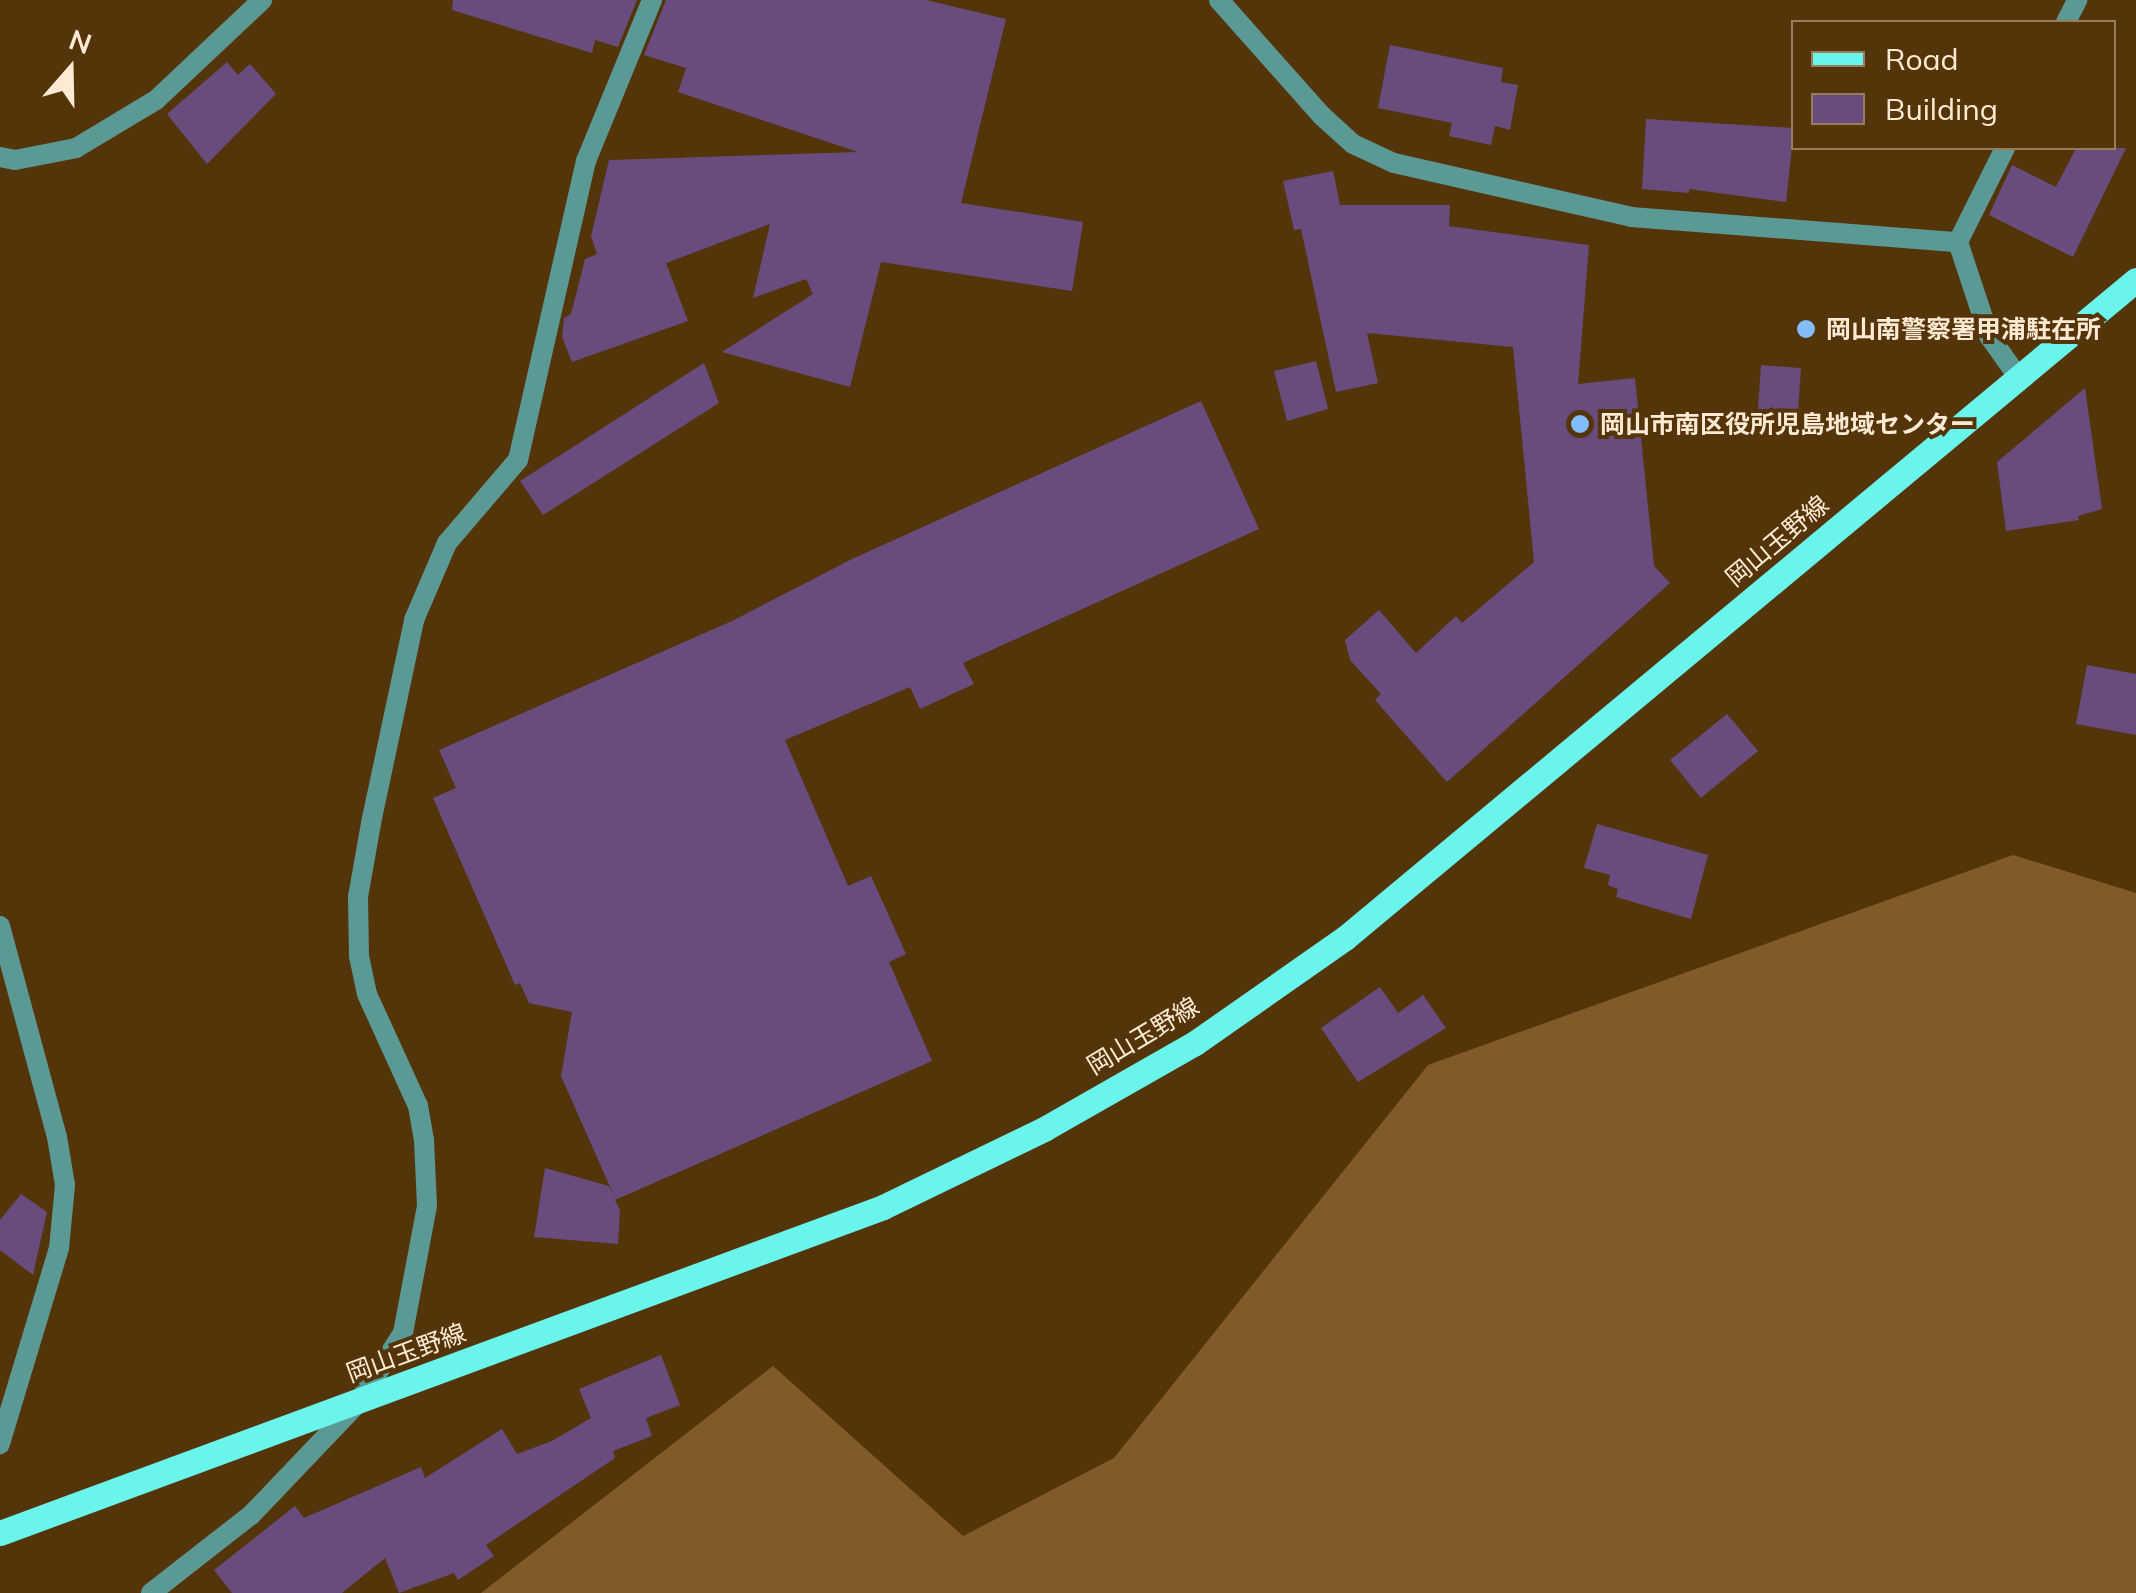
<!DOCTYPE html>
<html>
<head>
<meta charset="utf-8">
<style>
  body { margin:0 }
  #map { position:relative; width:2136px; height:1593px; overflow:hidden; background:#54350a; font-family:Mulish,"Noto Sans JP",sans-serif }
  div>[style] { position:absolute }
  .forest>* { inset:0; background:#825a29 }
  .building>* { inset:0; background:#674c7d }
  .street>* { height:20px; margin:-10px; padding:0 10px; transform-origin:10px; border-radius:10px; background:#5b9995 }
  .primary>* { height:25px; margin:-12.5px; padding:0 12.5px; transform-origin:12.5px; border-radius:12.5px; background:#69f5ec }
  .dots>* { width:28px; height:28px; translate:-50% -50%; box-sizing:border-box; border:5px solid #54350a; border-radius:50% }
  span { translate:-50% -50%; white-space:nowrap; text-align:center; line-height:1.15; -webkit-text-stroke:8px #54350a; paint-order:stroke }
  .poi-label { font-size:25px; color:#feead4; font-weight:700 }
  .left { translate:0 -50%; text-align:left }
  .street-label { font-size:25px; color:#feead4 }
  .legend { position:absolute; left:1791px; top:20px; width:325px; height:130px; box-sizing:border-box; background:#54350a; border:2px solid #987d5b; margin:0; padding:12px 18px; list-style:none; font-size:30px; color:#feead4 }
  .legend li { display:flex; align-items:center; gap:20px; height:50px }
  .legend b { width:50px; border:2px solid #987d5b }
  .north { position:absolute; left:20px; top:20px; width:100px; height:100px; -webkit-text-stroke:8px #54350a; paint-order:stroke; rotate:20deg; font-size:28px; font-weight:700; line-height:40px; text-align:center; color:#feead4 }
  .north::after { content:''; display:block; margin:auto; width:35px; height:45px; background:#feead4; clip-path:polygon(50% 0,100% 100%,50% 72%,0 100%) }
</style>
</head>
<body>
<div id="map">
  <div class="forest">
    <i style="clip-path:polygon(2013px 855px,2136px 893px,2136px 1593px,481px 1593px,773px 1366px,963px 1536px,1114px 1458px,1428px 1065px)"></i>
  </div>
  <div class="building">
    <i style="clip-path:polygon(453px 0,637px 0,618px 47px,595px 40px,592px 53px,452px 10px)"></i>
    <i style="clip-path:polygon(666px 0,926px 0,1006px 19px,961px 203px,1083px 222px,1072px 291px,881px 262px,850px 387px,722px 352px,813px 294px,806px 279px,753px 298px,770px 224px,666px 263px,688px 321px,572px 362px,562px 337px,564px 318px,571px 314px,585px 259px,597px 254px,591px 236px,609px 160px,858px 152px,678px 92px,686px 68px,644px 55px)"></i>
    <i style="clip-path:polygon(1390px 45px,1503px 68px,1501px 82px,1518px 85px,1510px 130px,1495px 126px,1491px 145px,1449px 136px,1452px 123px,1378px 108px)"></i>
    <i style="clip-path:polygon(227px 62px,238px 75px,250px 64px,276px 94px,207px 164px,167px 114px)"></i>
    <i style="clip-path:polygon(1646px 119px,1794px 128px,1786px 202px,1689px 189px,1689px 193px,1642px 189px)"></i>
    <i style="clip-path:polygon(2076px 148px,2126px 148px,2073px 257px,1989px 215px,2012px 165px,2056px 187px)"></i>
    <i style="clip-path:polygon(1333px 171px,1340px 205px,1450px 205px,1449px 226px,1589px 245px,1578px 384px,1635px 378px,1654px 566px,1670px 583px,1447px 782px,1375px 700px,1381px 694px,1350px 660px,1345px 640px,1379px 610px,1416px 653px,1456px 616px,1462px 623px,1534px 562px,1513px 347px,1367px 333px,1378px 383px,1336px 392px,1301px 229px,1294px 230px,1283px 181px)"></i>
    <i style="clip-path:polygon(1316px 361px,1328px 409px,1287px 421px,1274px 371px)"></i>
    <i style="clip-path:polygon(704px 363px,719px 403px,543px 515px,520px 481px)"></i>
    <i style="clip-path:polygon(1761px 365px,1801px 368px,1798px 412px,1758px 409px)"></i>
    <i style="clip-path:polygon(2085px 388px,2102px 509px,2078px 516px,2079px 520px,2006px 531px,1997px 462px)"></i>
    <i style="clip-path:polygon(1201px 401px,1259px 529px,963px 663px,974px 684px,920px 709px,910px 687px,785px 740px,848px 886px,871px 876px,906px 954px,889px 962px,932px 1061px,615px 1200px,620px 1210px,618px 1244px,534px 1237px,545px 1168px,609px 1186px,615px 1198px,561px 1076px,572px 1012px,529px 1003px,520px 983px,515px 985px,433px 798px,456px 788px,439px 750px,732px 621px,852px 559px)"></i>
    <i style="clip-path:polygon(2087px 665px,2136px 674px,2136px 735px,2076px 724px)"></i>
    <i style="clip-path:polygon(1727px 714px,1758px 751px,1701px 798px,1670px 760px)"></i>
    <i style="clip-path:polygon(1597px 824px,1708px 855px,1691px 919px,1616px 897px,1618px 889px,1608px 885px,1610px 875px,1584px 868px)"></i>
    <i style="clip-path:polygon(1380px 987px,1398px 1013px,1423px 995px,1446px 1028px,1358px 1082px,1321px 1028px)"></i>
    <i style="clip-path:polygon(21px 1194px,47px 1212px,33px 1275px,0 1250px,0 1220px)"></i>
    <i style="clip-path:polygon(661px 1355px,680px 1405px,646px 1418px,652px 1436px,613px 1451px,615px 1458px,486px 1545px,494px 1556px,458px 1580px,454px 1573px,399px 1593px,385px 1558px,342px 1593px,232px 1593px,214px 1570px,295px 1506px,304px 1518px,421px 1467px,425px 1478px,502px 1429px,517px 1454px,552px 1441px,591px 1418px,579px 1389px)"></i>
  </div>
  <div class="street">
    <i style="left:1219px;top:0;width:154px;rotate:48.4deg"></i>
    <i style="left:1321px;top:115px;width:43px;rotate:42.2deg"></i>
    <i style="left:1353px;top:144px;width:45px;rotate:24.9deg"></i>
    <i style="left:1394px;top:163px;width:243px;rotate:12.8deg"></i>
    <i style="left:1631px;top:217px;width:328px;rotate:4.4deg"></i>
    <i style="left:2066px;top:22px;width:25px;rotate:-63deg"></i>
    <i style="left:2005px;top:148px;width:105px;rotate:116.6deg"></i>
    <i style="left:1958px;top:242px;width:99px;rotate:71.7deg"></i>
    <i style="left:1989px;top:336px;width:52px;rotate:54.5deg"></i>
    <i style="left:0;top:157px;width:15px;rotate:11deg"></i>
    <i style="left:15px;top:160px;width:62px;rotate:-11.1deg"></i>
    <i style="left:76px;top:148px;width:93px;rotate:-31deg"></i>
    <i style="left:156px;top:100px;width:146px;rotate:-43.3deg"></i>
    <i style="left:0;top:926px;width:219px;rotate:74.9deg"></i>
    <i style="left:57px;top:1137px;width:49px;rotate:80.5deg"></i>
    <i style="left:65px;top:1185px;width:63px;rotate:95.4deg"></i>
    <i style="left:59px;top:1248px;width:205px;rotate:106.8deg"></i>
    <i style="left:151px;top:1593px;width:127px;rotate:-38deg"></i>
    <i style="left:251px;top:1515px;width:155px;rotate:-46.3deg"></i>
    <i style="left:358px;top:1403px;width:83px;rotate:-57.3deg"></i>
    <i style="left:403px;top:1333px;width:129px;rotate:-79.3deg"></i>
    <i style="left:427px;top:1206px;width:66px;rotate:-92.6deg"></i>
    <i style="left:424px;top:1140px;width:35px;rotate:-100deg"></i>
    <i style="left:418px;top:1106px;width:123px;rotate:-114.5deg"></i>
    <i style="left:367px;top:994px;width:40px;rotate:-102deg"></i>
    <i style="left:359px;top:955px;width:58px;rotate:-91deg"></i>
    <i style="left:358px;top:897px;width:75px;rotate:-80deg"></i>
    <i style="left:371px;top:823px;width:208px;rotate:-78deg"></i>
    <i style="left:414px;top:620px;width:84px;rotate:-66.8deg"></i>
    <i style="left:447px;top:543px;width:109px;rotate:-49.5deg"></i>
    <i style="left:518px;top:460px;width:307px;rotate:-77.2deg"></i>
    <i style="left:586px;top:161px;width:174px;rotate:-67.7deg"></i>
  </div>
  <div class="primary">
    <i style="left:0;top:1533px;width:941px;rotate:-20.26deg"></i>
    <i style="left:883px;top:1207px;width:179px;rotate:-25.8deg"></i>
    <i style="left:1044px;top:1129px;width:174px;rotate:-29.7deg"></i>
    <i style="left:1195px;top:1043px;width:183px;rotate:-35deg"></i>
    <i style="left:1345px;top:938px;width:1029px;rotate:-39.76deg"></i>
  </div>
  <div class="dots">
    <i style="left:1806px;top:329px;background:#80bdfa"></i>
    <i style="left:1580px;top:424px;background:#80bdfa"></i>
  </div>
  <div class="poi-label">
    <span class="left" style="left:1826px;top:329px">岡山南警察署甲浦駐在所</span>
    <span class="left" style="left:1600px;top:424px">岡山市南区役所児島地域センター</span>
  </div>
  <div class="street-label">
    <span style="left:1777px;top:541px;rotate:-40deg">岡山玉野線</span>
    <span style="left:1143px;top:1036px;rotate:-31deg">岡山玉野線</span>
    <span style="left:406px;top:1353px;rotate:-20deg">岡山玉野線</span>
  </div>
  <ul class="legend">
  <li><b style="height:12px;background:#69f5ec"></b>Road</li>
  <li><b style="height:28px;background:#674c7d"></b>Building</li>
  </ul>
  <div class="north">N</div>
</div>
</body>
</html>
